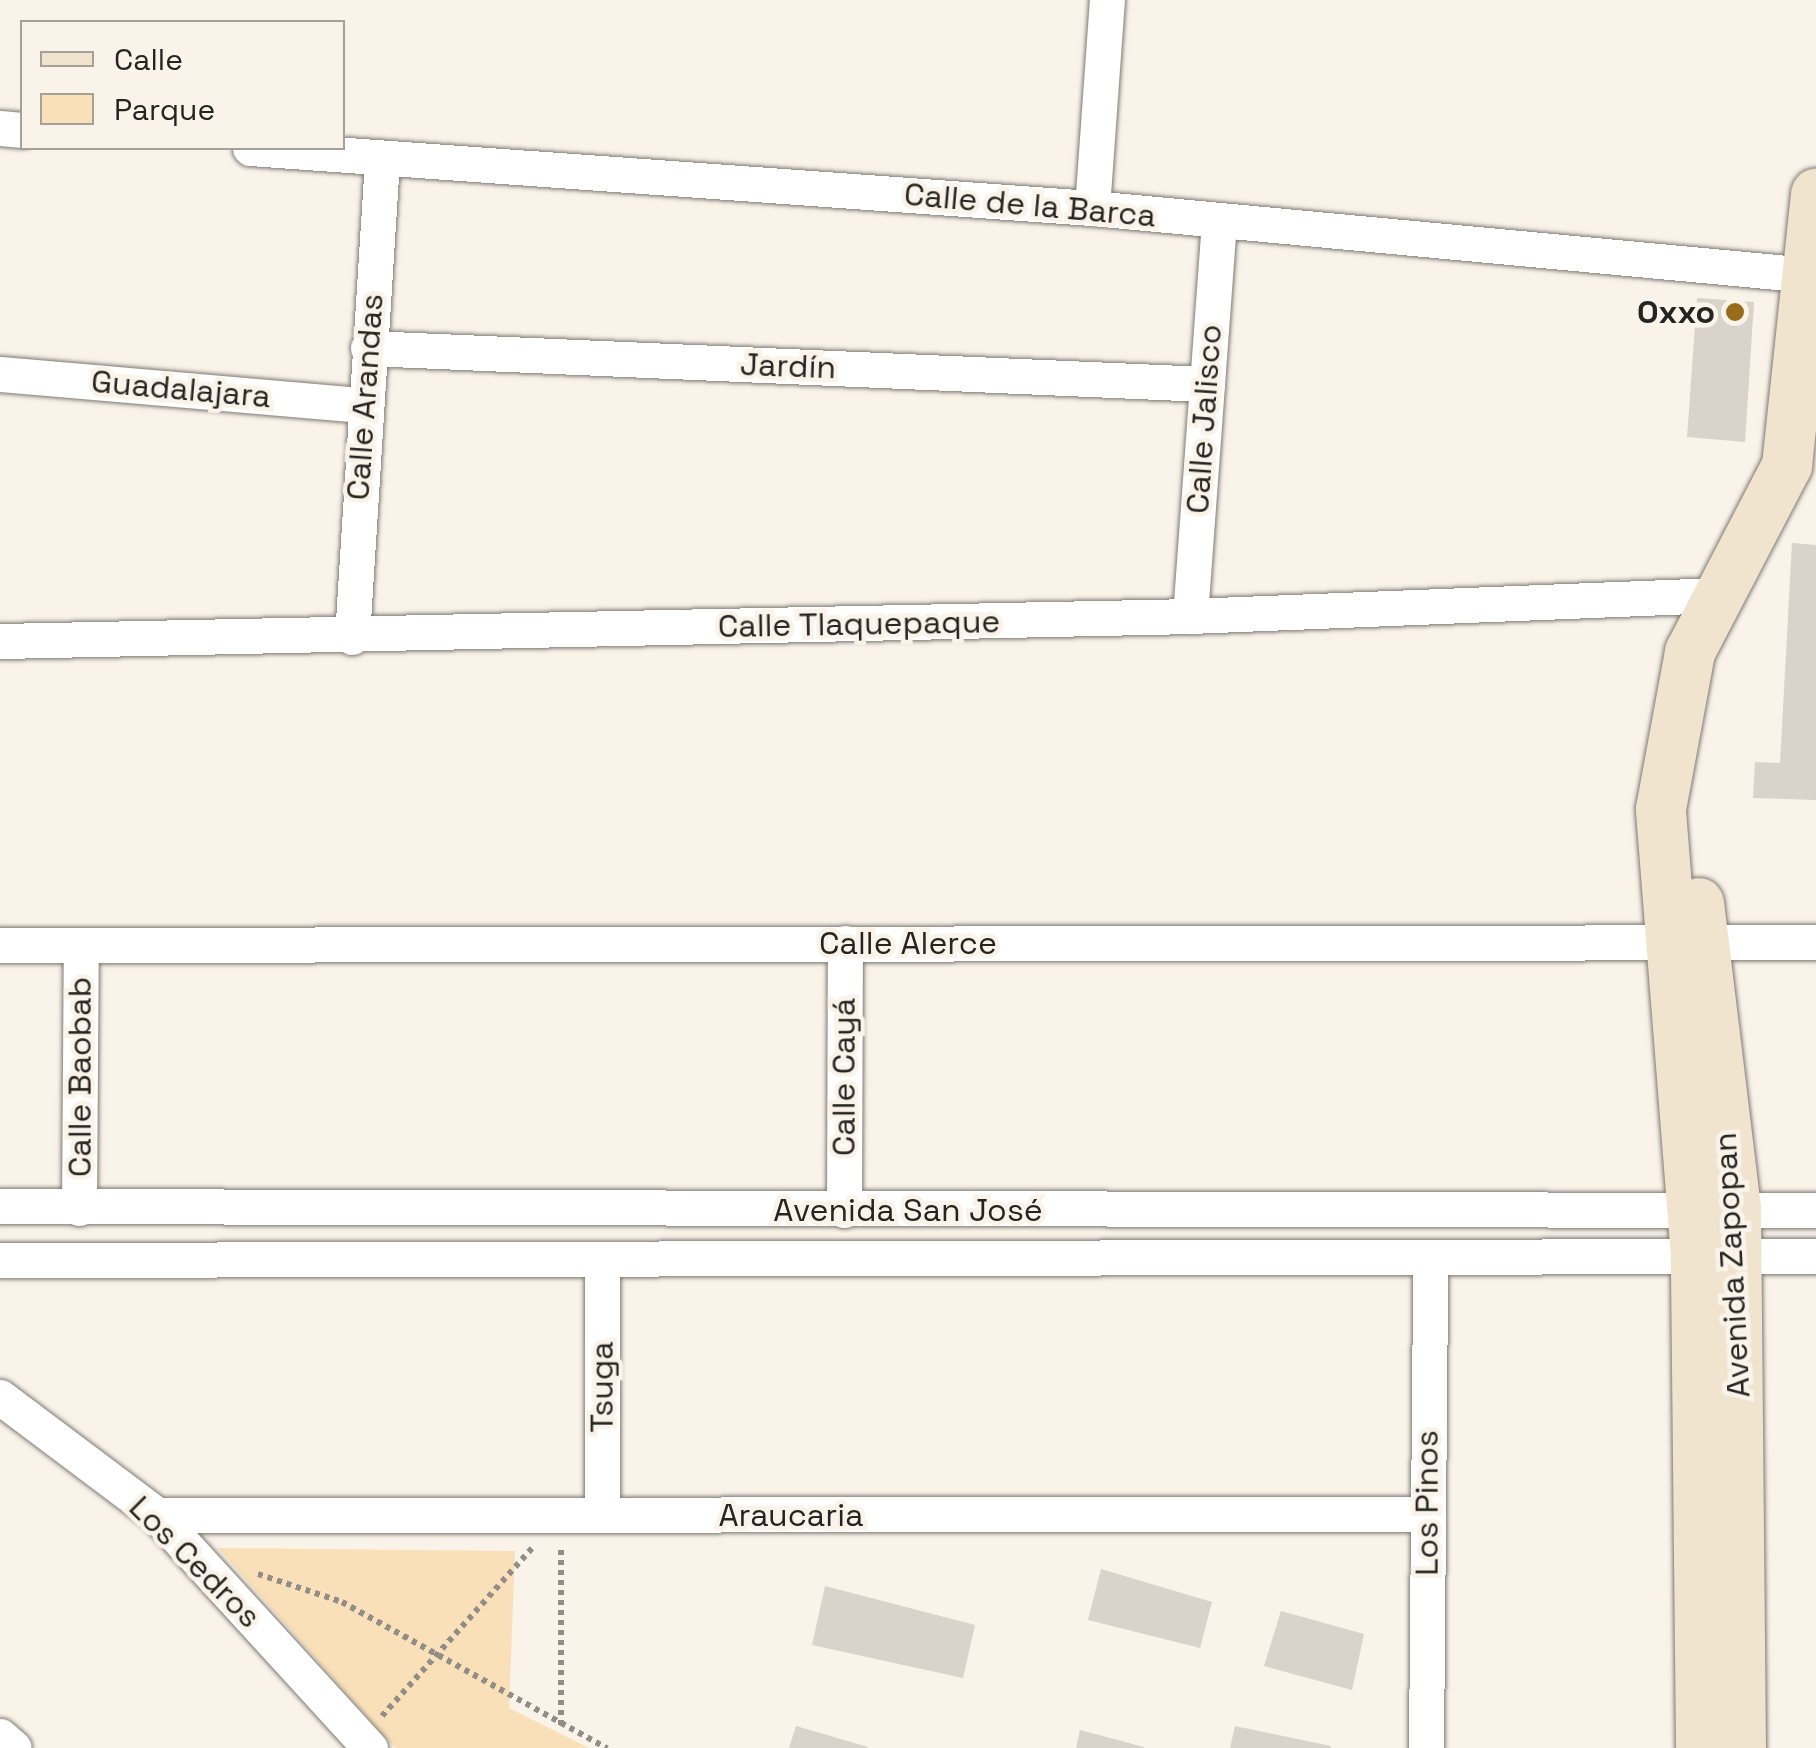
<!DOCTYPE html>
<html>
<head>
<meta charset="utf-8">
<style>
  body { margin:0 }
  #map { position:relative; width:1816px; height:1748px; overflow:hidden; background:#f9f3ea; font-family:"Space Grotesk",sans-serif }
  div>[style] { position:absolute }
  .green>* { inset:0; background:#fae0b9 }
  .building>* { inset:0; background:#d9d3cb }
  .path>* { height:6px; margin-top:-3px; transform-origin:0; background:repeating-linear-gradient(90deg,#928e87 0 5px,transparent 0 10px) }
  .roads { filter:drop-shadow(0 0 2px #7e7972) drop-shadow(0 0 2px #7e7972) }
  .street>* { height:35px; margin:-17.5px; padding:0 17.5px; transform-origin:17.5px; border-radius:17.5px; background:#fff }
  .secondary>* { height:50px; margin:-25px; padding:0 25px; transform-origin:25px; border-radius:25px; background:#f1e4cf }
  .dots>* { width:28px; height:28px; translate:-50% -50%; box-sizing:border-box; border:5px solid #f9f3ea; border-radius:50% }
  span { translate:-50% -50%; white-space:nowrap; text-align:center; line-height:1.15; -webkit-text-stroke:9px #f9f3ea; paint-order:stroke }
  .street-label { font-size:32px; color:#262420 }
  .poi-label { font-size:32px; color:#262420; font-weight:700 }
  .right { translate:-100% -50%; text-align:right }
  .legend { position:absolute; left:20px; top:20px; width:325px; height:130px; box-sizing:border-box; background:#f9f3ea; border:2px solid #a5a099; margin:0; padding:12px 18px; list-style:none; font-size:30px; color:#262420 }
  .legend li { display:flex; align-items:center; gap:20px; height:50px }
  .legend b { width:50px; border:2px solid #a5a099 }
</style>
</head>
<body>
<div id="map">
  <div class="green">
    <i style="clip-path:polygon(218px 1548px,515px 1551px,509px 1708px,589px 1748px,395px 1748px)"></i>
  </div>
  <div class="building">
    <i style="clip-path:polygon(1697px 298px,1754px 302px,1745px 442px,1687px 437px)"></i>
    <i style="clip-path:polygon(1792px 543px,1816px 545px,1816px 800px,1753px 798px,1755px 762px,1780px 763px)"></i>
    <i style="clip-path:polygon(1101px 1569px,1212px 1602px,1200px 1648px,1088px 1620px)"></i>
    <i style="clip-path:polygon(825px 1586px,975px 1625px,963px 1678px,812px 1645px)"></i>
    <i style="clip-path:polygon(1281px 1611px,1364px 1634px,1352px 1690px,1264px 1666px)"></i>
    <i style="clip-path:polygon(796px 1726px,868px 1747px,868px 1748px,789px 1748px)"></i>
    <i style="clip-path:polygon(1235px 1726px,1331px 1746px,1331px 1748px,1230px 1748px)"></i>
    <i style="clip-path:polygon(1080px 1730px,1144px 1747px,1144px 1748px,1076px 1748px)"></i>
  </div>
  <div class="path">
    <i style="left:258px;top:1574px;width:89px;rotate:18.4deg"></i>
    <i style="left:342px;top:1602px;width:303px;rotate:28.9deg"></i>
    <i style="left:382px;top:1716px;width:227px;rotate:-48.2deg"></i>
    <i style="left:561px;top:1725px;width:179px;rotate:-90deg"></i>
  </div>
  <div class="roads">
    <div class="street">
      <i style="left:0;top:128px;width:22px;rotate:5deg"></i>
      <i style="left:250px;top:148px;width:844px;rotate:4.08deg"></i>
      <i style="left:1092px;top:208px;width:720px;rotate:5.34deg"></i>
      <i style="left:1092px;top:208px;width:209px;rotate:-85.9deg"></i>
      <i style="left:368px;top:348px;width:840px;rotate:2.46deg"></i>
      <i style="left:0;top:374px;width:364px;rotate:4.9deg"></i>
      <i style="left:1190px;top:616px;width:396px;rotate:-85.8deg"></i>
      <i style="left:352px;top:637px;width:480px;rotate:-86.4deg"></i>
      <i style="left:0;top:641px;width:1190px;rotate:-1.2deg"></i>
      <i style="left:1190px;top:616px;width:528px;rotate:-2.28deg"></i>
      <i style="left:0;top:945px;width:1816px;rotate:-0.09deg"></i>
      <i style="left:0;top:1206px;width:1816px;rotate:0.13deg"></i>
      <i style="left:79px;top:1208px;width:262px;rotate:-89.6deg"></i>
      <i style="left:844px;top:1210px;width:267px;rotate:-89.8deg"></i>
      <i style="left:0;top:1260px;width:1816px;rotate:-0.13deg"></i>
      <i style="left:0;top:1397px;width:196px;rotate:36.9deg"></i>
      <i style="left:157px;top:1515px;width:316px;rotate:47.6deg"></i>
      <i style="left:157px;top:1515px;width:1269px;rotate:-0.05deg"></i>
      <i style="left:602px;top:1515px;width:255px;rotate:-90deg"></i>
      <i style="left:0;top:1736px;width:18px;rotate:41deg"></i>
      <i style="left:1426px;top:1748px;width:489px;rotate:-89.5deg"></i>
    </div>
    <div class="secondary">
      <i style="left:1699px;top:903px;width:308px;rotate:83.1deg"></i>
      <i style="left:1736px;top:1209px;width:539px;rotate:89.47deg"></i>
      <i style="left:1701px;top:1748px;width:492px;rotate:-90.6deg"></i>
      <i style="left:1696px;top:1256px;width:448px;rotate:-94.5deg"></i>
      <i style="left:1661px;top:809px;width:160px;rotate:-79.5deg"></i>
      <i style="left:1690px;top:652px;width:210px;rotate:-62.5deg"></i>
      <i style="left:1787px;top:466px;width:274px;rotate:-83.9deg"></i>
    </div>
  </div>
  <div class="dots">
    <i style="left:1735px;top:312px;background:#986c1a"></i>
  </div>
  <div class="street-label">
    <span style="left:1030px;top:205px;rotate:5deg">Calle de la Barca</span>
    <span style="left:788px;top:366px;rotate:2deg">Jardín</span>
    <span style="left:181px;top:389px;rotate:5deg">Guadalajara</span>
    <span style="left:365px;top:397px;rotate:-86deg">Calle Arandas</span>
    <span style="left:1204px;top:419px;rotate:-86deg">Calle Jalisco</span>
    <span style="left:859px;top:624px;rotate:-1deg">Calle Tlaquepaque</span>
    <span style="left:908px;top:943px">Calle Alerce</span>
    <span style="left:80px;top:1077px;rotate:-90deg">Calle Baobab</span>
    <span style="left:844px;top:1077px;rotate:-90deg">Calle Cayá</span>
    <span style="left:908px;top:1210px">Avenida San José</span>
    <span style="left:1732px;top:1265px;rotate:-93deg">Avenida Zapopan</span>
    <span style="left:602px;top:1387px;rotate:-90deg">Tsuga</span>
    <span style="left:1427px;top:1503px;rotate:-90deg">Los Pinos</span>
    <span style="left:791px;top:1515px">Araucaria</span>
    <span style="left:195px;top:1562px;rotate:45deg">Los Cedros</span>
  </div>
  <div class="poi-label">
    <span class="right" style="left:1715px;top:312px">Oxxo</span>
  </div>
  <ul class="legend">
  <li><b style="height:12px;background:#f1e4cf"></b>Calle</li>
  <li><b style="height:28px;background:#fae0b9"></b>Parque</li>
  </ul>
</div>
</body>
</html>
